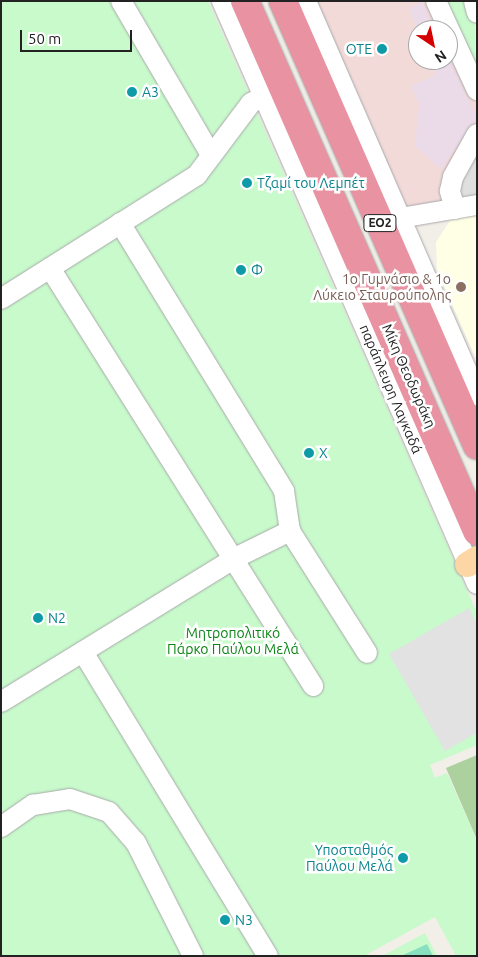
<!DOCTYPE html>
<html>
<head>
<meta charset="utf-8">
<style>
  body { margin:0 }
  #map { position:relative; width:478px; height:957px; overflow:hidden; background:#f2efe9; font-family:Ubuntu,sans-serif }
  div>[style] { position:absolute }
  .residential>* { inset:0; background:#e0dfdf }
  .commercial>* { inset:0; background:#f2dad9 }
  .industrial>* { inset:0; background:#ebdbe8 }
  .education>* { inset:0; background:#ffffe5 }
  .forest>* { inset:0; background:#add19e }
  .park>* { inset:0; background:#c8facc }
  .pitch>* { inset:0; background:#88e0be }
  .parking>* { inset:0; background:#e2e2e2 }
  .roads { filter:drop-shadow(0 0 1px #a9a9a9) drop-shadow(0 0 1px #a9a9a9) }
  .minor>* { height:20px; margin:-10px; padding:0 10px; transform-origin:10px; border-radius:10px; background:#fff }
  .major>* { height:25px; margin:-12.5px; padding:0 12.5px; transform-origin:12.5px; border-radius:12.5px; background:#fcd6a4 }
  .highway>* { height:28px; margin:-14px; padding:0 14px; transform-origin:14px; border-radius:14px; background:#e892a2 }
  .dots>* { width:14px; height:14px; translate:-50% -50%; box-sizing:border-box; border:2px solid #fff; border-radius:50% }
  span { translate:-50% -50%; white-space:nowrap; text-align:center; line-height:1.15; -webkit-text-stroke:5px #fff; paint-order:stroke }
  .shield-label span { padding:1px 4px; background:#fff; border:1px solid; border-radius:4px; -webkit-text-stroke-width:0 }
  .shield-label { font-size:12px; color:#222; font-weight:700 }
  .culture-label { font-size:14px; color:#0d838f }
  .right { translate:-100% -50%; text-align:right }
  .left { translate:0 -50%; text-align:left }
  .education-label { font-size:14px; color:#785e54 }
  .street-label { font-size:14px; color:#222 }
  .park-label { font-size:14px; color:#0c8416 }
  .frame { position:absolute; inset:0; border:2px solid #222; pointer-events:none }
  .north { position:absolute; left:408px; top:20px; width:50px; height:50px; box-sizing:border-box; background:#fff; border:1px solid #a7a7a7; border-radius:50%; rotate:146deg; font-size:14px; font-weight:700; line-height:20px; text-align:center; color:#222 }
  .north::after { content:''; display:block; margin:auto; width:18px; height:22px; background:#d40000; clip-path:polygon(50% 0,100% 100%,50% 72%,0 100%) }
  .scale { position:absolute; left:20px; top:30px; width:112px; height:22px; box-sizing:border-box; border:2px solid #222; border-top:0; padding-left:6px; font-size:15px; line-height:18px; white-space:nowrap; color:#222; -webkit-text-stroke:4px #fff; paint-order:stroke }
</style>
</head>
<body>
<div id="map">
  <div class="residential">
    <i style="clip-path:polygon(477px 126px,477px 205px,441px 208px,439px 191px)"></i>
  </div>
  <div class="commercial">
    <i style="clip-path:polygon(317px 1px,430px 1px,443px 30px,418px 30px,418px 60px,448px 60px,448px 41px,477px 104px,477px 126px,439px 190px,441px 208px,409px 212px)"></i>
  </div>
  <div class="industrial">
    <i style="clip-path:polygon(422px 2px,435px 30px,418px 31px,409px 9px)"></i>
    <i style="clip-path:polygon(448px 57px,477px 118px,441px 169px,415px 146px,419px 103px,411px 86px,436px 75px,430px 60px)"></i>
  </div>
  <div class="education">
    <i style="clip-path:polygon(477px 212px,477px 361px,437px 270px,436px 242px,453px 216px)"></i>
  </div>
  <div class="forest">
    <i style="clip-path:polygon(477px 755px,477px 840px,446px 768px)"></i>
  </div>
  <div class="park">
    <i style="clip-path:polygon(1px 1px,208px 1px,477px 613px,477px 745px,430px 765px,435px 778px,447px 773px,477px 840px,477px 956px,456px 956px,435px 917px,364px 956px,1px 956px)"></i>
    <i style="clip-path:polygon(436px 1px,474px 1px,477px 90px)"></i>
    <i style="clip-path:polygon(425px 933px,437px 956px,382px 956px)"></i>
  </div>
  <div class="pitch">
    <i style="clip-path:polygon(427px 944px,433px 956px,401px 956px)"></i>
  </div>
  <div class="parking">
    <i style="clip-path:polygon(469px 608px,477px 624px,477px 733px,445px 751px,389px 654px)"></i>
  </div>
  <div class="roads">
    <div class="minor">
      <i style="left:121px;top:1px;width:178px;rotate:59.7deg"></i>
      <i style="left:222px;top:1px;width:636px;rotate:66.38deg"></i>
      <i style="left:306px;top:1px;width:430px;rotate:66.5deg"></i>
      <i style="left:436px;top:1px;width:98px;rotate:65.3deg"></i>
      <i style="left:474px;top:1px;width:12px;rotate:76deg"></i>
      <i style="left:455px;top:209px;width:19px;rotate:-106deg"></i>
      <i style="left:450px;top:191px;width:14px;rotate:-78deg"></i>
      <i style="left:453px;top:177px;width:49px;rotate:-60.8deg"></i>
      <i style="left:400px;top:218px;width:78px;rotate:-9.6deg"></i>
      <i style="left:120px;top:223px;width:314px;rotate:58.5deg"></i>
      <i style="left:284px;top:491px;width:40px;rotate:81.5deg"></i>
      <i style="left:290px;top:531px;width:144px;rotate:57.7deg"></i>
      <i style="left:50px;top:268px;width:494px;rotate:57.8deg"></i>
      <i style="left:1px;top:299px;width:232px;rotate:-32.3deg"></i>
      <i style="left:197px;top:175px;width:90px;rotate:-53.1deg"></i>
      <i style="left:251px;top:103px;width:26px;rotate:-28deg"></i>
      <i style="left:83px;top:652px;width:356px;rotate:58.7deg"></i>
      <i style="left:1px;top:702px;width:273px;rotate:-31.6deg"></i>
      <i style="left:233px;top:559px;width:64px;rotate:-26.2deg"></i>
      <i style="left:1px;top:827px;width:39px;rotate:-35deg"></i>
      <i style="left:33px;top:805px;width:37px;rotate:-9deg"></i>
      <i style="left:70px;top:799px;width:41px;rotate:18.4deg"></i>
      <i style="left:109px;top:812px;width:41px;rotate:48.9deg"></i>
      <i style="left:136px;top:843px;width:127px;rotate:63.2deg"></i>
    </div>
    <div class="major">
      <i style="left:467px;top:564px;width:12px;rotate:-31deg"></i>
    </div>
    <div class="highway">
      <i style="left:245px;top:1px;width:579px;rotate:66.36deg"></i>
      <i style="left:283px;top:1px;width:485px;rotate:66.4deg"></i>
    </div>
  </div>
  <div class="dots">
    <i style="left:382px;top:49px;background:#0f9aa8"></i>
    <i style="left:132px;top:92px;background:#0f9aa8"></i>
    <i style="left:247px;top:183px;background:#0f9aa8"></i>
    <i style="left:241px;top:270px;background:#0f9aa8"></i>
    <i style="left:461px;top:287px;background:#8d6e63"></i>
    <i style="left:309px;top:453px;background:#0f9aa8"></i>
    <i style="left:38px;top:618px;background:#0f9aa8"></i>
    <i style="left:403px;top:858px;background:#0f9aa8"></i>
    <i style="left:225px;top:920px;background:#0f9aa8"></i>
  </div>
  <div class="shield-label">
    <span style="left:380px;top:223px">ΕΟ2</span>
  </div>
  <div class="culture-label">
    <span class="right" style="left:372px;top:49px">ΟΤΕ</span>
    <span class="left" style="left:142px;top:92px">Α3</span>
    <span class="left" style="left:257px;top:183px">Τζαμί του Λεμπέτ</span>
    <span class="left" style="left:251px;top:270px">Φ</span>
    <span class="left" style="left:319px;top:453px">Χ</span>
    <span class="left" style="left:48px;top:618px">Ν2</span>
    <span class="right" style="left:393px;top:858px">Υποσταθμός<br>Παύλου Μελά</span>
    <span class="left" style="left:235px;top:920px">Ν3</span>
  </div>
  <div class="education-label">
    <span class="right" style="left:451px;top:287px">1ο Γυμνάσιο &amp; 1ο<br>Λύκειο Σταυρούπολης</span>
  </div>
  <div class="street-label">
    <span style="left:409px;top:376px;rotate:66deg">Μίκη Θεοδωράκη</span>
    <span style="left:391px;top:389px;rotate:67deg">παράπλευρη Λαγκαδά</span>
  </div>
  <div class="park-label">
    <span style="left:233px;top:641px">Μητροπολιτικό<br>Πάρκο Παύλου Μελά</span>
  </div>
  <div class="frame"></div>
  <div class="north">N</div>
  <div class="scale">50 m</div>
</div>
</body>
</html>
